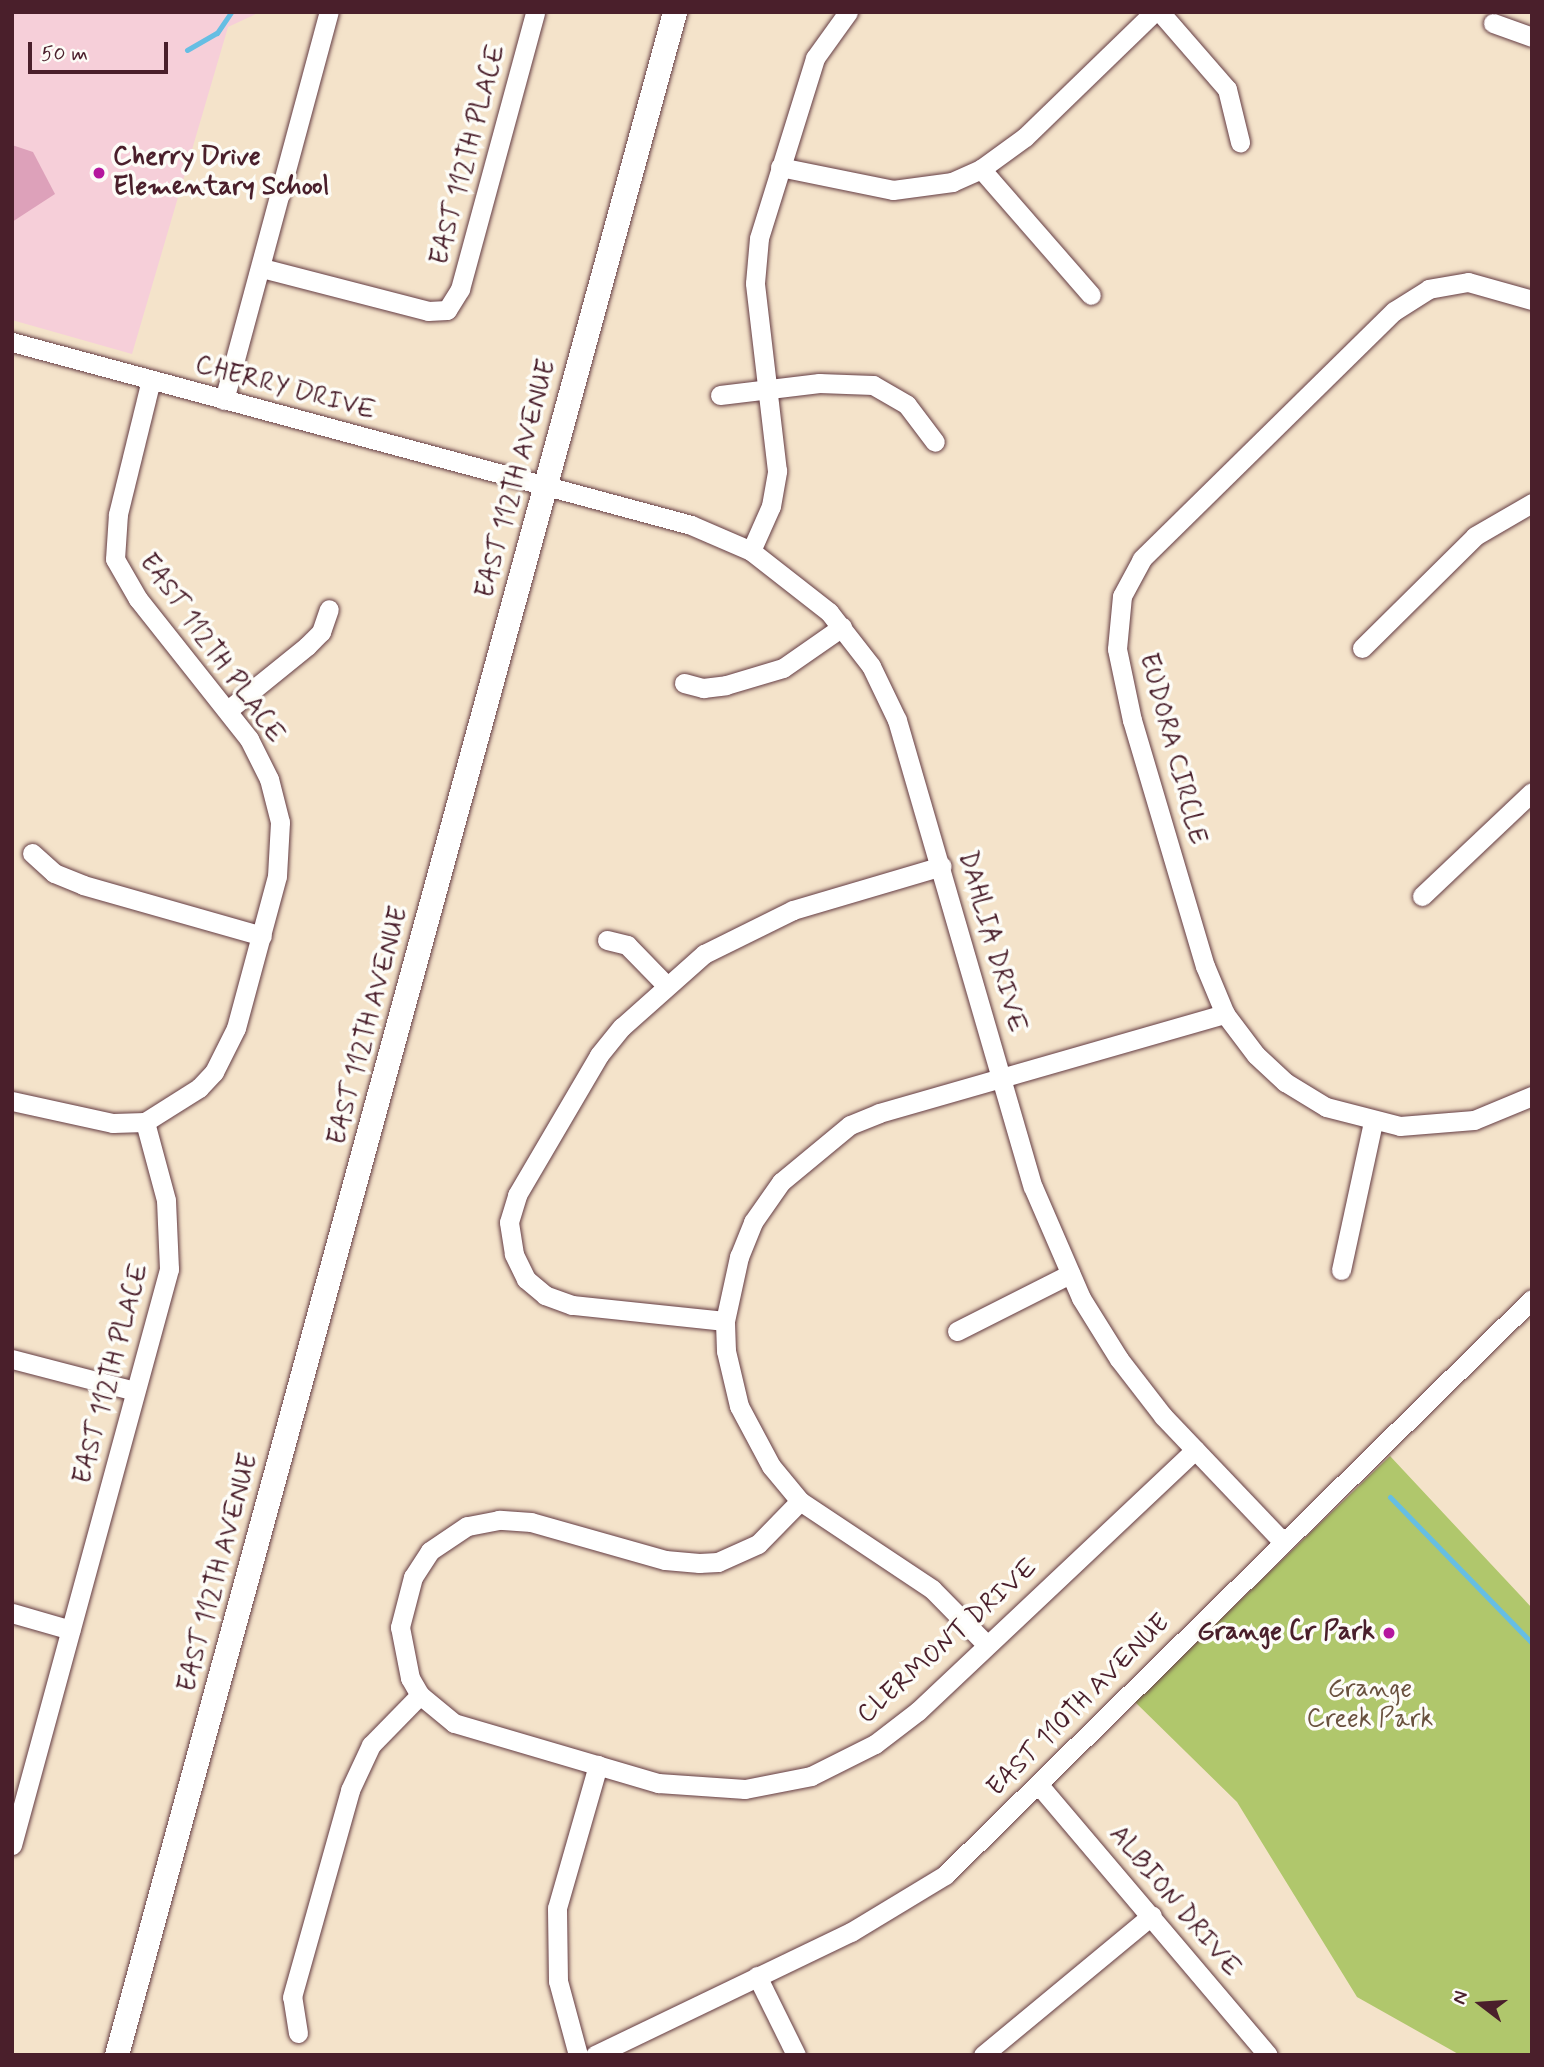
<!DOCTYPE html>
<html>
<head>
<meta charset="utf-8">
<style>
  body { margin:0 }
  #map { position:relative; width:1544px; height:2067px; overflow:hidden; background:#f4e3ca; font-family:Mynerve,sans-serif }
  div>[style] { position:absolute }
  .built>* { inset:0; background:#f6cfd9 }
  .green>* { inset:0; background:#b0c76c }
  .stream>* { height:5px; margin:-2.5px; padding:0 2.5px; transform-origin:2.5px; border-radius:2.5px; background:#66bee3 }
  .building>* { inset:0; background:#dda1ba }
  .roads { filter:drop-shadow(0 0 2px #643c43) drop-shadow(0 0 2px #643c43) }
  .minor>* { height:19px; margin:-9.5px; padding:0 9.5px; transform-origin:9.5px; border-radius:9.5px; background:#fff }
  .tertiary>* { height:24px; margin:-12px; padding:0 12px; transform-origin:12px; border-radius:12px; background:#fff }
  .dots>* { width:19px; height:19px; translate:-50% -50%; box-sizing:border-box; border:4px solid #fdfcf7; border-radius:50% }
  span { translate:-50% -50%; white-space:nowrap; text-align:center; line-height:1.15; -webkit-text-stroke:7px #fdfcf7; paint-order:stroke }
  .street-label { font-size:26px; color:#4a1f2b }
  .poi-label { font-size:26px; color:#4a1f2b; font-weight:700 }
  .left { translate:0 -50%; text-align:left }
  .right { translate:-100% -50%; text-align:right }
  .park-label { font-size:26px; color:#69513e }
  .frame { position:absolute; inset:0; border:14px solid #4a1f2b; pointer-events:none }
  .north { position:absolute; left:1446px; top:1969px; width:70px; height:70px; -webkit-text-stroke:5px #fdfcf7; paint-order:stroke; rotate:287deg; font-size:19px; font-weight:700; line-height:28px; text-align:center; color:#4a1f2b }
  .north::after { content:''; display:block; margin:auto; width:24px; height:32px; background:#4a1f2b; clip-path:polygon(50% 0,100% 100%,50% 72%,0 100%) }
  .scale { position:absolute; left:28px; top:42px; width:140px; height:32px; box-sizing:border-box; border:4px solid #4a1f2b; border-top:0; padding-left:9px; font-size:21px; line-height:24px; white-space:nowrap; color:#4a1f2b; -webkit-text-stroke:5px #fdfcf7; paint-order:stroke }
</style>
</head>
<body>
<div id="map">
  <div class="built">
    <i style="clip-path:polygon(12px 12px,260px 12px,228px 27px,132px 354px,12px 320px)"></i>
  </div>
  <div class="green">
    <i style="clip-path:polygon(1390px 1456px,1532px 1608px,1532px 2055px,1460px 2055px,1357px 1997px,1237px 1802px,1135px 1702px)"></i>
  </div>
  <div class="stream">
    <i style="left:187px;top:50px;width:34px;rotate:-30deg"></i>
    <i style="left:217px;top:33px;width:25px;rotate:-56deg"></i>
    <i style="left:1390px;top:1497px;width:204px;rotate:45.8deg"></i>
  </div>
  <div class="building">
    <i style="clip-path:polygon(12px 145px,33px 152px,55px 194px,12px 222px)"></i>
  </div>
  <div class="roads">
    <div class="minor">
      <i style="left:1160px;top:12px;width:102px;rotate:49deg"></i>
      <i style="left:1227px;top:89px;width:55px;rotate:76.2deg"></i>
      <i style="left:1493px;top:23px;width:41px;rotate:19.7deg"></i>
      <i style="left:780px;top:167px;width:115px;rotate:11.5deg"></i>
      <i style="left:893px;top:190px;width:60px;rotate:-7.7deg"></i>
      <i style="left:952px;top:182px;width:32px;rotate:-24deg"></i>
      <i style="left:981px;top:169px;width:54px;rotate:-36deg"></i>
      <i style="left:1025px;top:137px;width:180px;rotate:-44.1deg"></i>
      <i style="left:981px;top:169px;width:167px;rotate:48.9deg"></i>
      <i style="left:262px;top:268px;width:171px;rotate:14.5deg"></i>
      <i style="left:428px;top:311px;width:19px;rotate:-3deg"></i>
      <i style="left:447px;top:310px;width:25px;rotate:-58deg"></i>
      <i style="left:460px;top:289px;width:287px;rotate:-74.8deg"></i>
      <i style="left:1532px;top:300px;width:66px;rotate:-164.3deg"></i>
      <i style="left:1468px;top:282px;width:40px;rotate:170deg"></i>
      <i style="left:1429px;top:289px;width:41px;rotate:147.8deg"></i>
      <i style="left:1394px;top:311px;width:354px;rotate:135.5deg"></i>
      <i style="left:1142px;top:559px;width:42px;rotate:118.4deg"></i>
      <i style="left:1122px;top:596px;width:53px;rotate:95.4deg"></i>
      <i style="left:1117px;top:649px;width:73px;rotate:78.1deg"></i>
      <i style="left:1132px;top:720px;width:257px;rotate:73.5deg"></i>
      <i style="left:1205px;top:966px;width:52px;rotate:67.4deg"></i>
      <i style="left:1225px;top:1014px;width:51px;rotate:52.9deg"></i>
      <i style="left:1256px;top:1055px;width:40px;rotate:43deg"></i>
      <i style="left:1285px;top:1082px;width:48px;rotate:31.4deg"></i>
      <i style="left:1326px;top:1107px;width:76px;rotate:14.4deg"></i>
      <i style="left:1400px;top:1126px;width:74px;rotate:-4.6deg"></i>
      <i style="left:1474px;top:1120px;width:63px;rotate:-22.5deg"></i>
      <i style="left:12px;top:342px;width:703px;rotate:15.08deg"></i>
      <i style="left:691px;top:525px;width:65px;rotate:23.4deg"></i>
      <i style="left:751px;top:551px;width:99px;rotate:38deg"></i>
      <i style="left:829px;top:612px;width:68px;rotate:52.1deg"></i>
      <i style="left:871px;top:666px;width:60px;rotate:64.3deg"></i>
      <i style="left:897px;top:720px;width:486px;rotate:73.8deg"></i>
      <i style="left:1033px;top:1187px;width:121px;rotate:66.6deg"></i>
      <i style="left:1081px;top:1298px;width:72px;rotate:58.1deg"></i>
      <i style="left:1119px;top:1359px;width:72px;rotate:52.3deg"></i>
      <i style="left:1163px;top:1416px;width:173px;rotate:46.4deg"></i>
      <i style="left:720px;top:395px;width:100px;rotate:-6.9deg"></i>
      <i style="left:819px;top:383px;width:54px;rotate:2.1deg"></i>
      <i style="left:873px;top:385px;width:39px;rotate:30deg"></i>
      <i style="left:907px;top:405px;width:46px;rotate:52.9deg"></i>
      <i style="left:224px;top:400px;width:402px;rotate:-74.9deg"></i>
      <i style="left:751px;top:551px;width:49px;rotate:-66deg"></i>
      <i style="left:771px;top:506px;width:36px;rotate:-80deg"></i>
      <i style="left:777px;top:471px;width:189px;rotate:-96.7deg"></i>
      <i style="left:755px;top:283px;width:45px;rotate:-84.9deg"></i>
      <i style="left:759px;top:238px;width:189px;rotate:-72.7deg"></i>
      <i style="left:815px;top:58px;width:57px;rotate:-54.3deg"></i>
      <i style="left:1362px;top:648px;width:159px;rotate:-44.7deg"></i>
      <i style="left:1475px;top:536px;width:66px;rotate:-30.1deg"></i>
      <i style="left:684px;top:683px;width:20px;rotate:15deg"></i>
      <i style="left:703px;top:688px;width:23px;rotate:-7deg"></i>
      <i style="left:726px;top:685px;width:59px;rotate:-16.6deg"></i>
      <i style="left:783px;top:668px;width:72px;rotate:-34.8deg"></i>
      <i style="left:228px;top:710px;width:102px;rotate:-39deg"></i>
      <i style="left:307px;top:646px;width:20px;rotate:-45deg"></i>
      <i style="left:321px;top:632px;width:24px;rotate:-71deg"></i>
      <i style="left:32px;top:853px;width:30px;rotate:42deg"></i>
      <i style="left:54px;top:873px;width:31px;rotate:22deg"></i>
      <i style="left:83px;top:885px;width:186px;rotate:15.9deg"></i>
      <i style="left:1422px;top:896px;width:151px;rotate:-43.4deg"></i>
      <i style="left:607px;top:940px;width:21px;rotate:14deg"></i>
      <i style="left:627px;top:945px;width:56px;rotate:45.7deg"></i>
      <i style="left:12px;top:1101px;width:103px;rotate:12.3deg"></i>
      <i style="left:113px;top:1123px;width:32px;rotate:-2deg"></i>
      <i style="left:145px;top:1122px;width:64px;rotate:-32.2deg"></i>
      <i style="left:199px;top:1088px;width:22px;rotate:-47deg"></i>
      <i style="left:214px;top:1072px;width:49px;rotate:-63.4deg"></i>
      <i style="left:236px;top:1028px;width:157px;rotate:-74.9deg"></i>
      <i style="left:277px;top:876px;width:54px;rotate:-86.8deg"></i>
      <i style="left:280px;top:822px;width:44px;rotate:-104.3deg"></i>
      <i style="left:269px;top:779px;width:45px;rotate:-116.6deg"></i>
      <i style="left:249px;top:739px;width:179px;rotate:-128.4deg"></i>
      <i style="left:138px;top:599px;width:46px;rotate:-119.9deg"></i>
      <i style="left:115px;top:559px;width:45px;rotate:-86.2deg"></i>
      <i style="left:118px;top:514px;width:138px;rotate:-76.2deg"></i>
      <i style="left:1341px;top:1270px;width:151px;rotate:-77.8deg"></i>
      <i style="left:725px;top:1321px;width:154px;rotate:-174deg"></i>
      <i style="left:572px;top:1305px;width:29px;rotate:-160deg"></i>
      <i style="left:545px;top:1295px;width:25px;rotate:-140deg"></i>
      <i style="left:526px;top:1279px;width:28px;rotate:-116deg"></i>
      <i style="left:514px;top:1254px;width:32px;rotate:-99deg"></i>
      <i style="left:509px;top:1222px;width:28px;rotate:-73deg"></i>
      <i style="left:517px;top:1195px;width:162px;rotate:-59.6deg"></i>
      <i style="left:599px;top:1055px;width:36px;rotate:-51deg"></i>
      <i style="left:622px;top:1027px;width:110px;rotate:-41.7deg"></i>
      <i style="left:704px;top:954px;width:99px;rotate:-26.3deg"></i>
      <i style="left:793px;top:910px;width:155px;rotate:-16.5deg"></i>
      <i style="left:957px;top:1331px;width:127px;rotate:-26.8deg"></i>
      <i style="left:12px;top:1359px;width:127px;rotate:14.6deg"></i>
      <i style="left:800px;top:1501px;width:60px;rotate:134.3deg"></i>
      <i style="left:758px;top:1544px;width:44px;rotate:155.8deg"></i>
      <i style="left:718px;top:1562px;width:19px;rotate:177deg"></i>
      <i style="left:699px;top:1563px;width:34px;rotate:-175deg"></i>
      <i style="left:665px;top:1560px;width:139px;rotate:-164.2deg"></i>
      <i style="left:531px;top:1522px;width:32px;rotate:-176deg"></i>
      <i style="left:499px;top:1520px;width:33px;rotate:169deg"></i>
      <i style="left:467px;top:1526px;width:45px;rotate:146deg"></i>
      <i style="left:430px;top:1551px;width:31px;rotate:123deg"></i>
      <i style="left:413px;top:1577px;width:52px;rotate:104.6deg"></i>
      <i style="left:400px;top:1627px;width:52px;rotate:78.9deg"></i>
      <i style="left:410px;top:1678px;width:20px;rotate:60deg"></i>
      <i style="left:420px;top:1695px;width:44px;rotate:39.5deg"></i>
      <i style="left:454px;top:1723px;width:213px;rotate:16.4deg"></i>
      <i style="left:658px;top:1783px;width:87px;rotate:3.9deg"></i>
      <i style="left:745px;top:1789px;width:67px;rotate:-11.1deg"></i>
      <i style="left:811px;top:1776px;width:72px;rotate:-26.6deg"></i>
      <i style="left:875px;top:1744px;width:54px;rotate:-37.5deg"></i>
      <i style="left:918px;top:1711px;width:381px;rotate:-43.3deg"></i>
      <i style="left:12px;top:1613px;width:61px;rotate:16.1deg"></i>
      <i style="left:987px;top:1645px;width:78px;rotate:-134.5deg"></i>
      <i style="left:932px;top:1589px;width:159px;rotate:-146.3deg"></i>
      <i style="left:800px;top:1501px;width:45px;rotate:-129.6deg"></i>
      <i style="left:771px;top:1466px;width:68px;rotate:-118.1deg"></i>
      <i style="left:739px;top:1406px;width:57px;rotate:-103.3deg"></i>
      <i style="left:726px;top:1351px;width:30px;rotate:-92deg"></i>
      <i style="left:725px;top:1321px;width:66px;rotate:-77.7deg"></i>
      <i style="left:739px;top:1257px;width:38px;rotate:-68deg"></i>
      <i style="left:753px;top:1222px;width:49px;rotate:-55deg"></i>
      <i style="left:781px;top:1182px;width:89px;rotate:-39.6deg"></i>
      <i style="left:850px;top:1125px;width:31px;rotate:-22deg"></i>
      <i style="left:879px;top:1113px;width:360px;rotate:-16deg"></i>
      <i style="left:1038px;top:1784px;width:355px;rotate:49.7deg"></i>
      <i style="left:12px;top:1845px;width:597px;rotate:-74.75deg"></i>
      <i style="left:169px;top:1269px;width:69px;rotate:-92.5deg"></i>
      <i style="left:166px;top:1200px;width:81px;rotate:-105.1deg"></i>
      <i style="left:757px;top:1976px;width:88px;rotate:63.7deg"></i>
      <i style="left:298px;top:2033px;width:36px;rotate:-99deg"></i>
      <i style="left:292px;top:1997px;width:215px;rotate:-74.3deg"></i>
      <i style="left:350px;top:1790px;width:50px;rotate:-65deg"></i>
      <i style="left:371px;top:1745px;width:70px;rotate:-45.6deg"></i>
      <i style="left:578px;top:2055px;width:77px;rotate:-105.1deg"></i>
      <i style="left:558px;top:1981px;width:73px;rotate:-90.8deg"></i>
      <i style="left:557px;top:1908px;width:149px;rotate:-74deg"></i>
      <i style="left:595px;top:2055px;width:284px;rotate:-25.7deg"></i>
      <i style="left:851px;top:1932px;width:110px;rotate:-31.2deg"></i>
      <i style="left:945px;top:1875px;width:822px;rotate:-44.46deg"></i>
      <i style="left:983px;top:2055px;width:219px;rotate:-39.6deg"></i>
    </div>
    <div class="tertiary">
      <i style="left:117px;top:2055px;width:2118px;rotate:-74.72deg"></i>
    </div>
  </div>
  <div class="dots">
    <i style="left:99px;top:173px;background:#b5179e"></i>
    <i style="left:1389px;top:1633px;background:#b5179e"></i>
  </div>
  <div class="street-label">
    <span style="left:469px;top:155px;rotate:-75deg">EAST 112TH PLACE</span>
    <span style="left:285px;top:389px;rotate:15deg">CHERRY DRIVE</span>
    <span style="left:517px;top:479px;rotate:-75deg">EAST 112TH AVENUE</span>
    <span style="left:211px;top:649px;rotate:54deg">EAST 112TH PLACE</span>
    <span style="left:1172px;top:749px;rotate:75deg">EUDORA CIRCLE</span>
    <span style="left:991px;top:942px;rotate:74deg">DAHLIA DRIVE</span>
    <span style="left:369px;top:1026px;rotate:-75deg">EAST 112TH AVENUE</span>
    <span style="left:112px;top:1374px;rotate:-75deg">EAST 112TH PLACE</span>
    <span style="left:219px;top:1573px;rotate:-75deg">EAST 112TH AVENUE</span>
    <span style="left:948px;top:1642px;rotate:-42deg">CLERMONT DRIVE</span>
    <span style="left:1079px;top:1706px;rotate:-45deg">EAST 110TH AVENUE</span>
    <span style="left:1174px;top:1902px;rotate:50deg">ALBION DRIVE</span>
  </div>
  <div class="poi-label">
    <span class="left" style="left:113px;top:173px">Cherry Drive<br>Elementary School</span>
    <span class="right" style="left:1375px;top:1633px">Grange Cr Park</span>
  </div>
  <div class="park-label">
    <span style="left:1370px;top:1705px">Grange<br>Creek Park</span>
  </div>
  <div class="frame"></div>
  <div class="north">N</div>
  <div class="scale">50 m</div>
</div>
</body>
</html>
